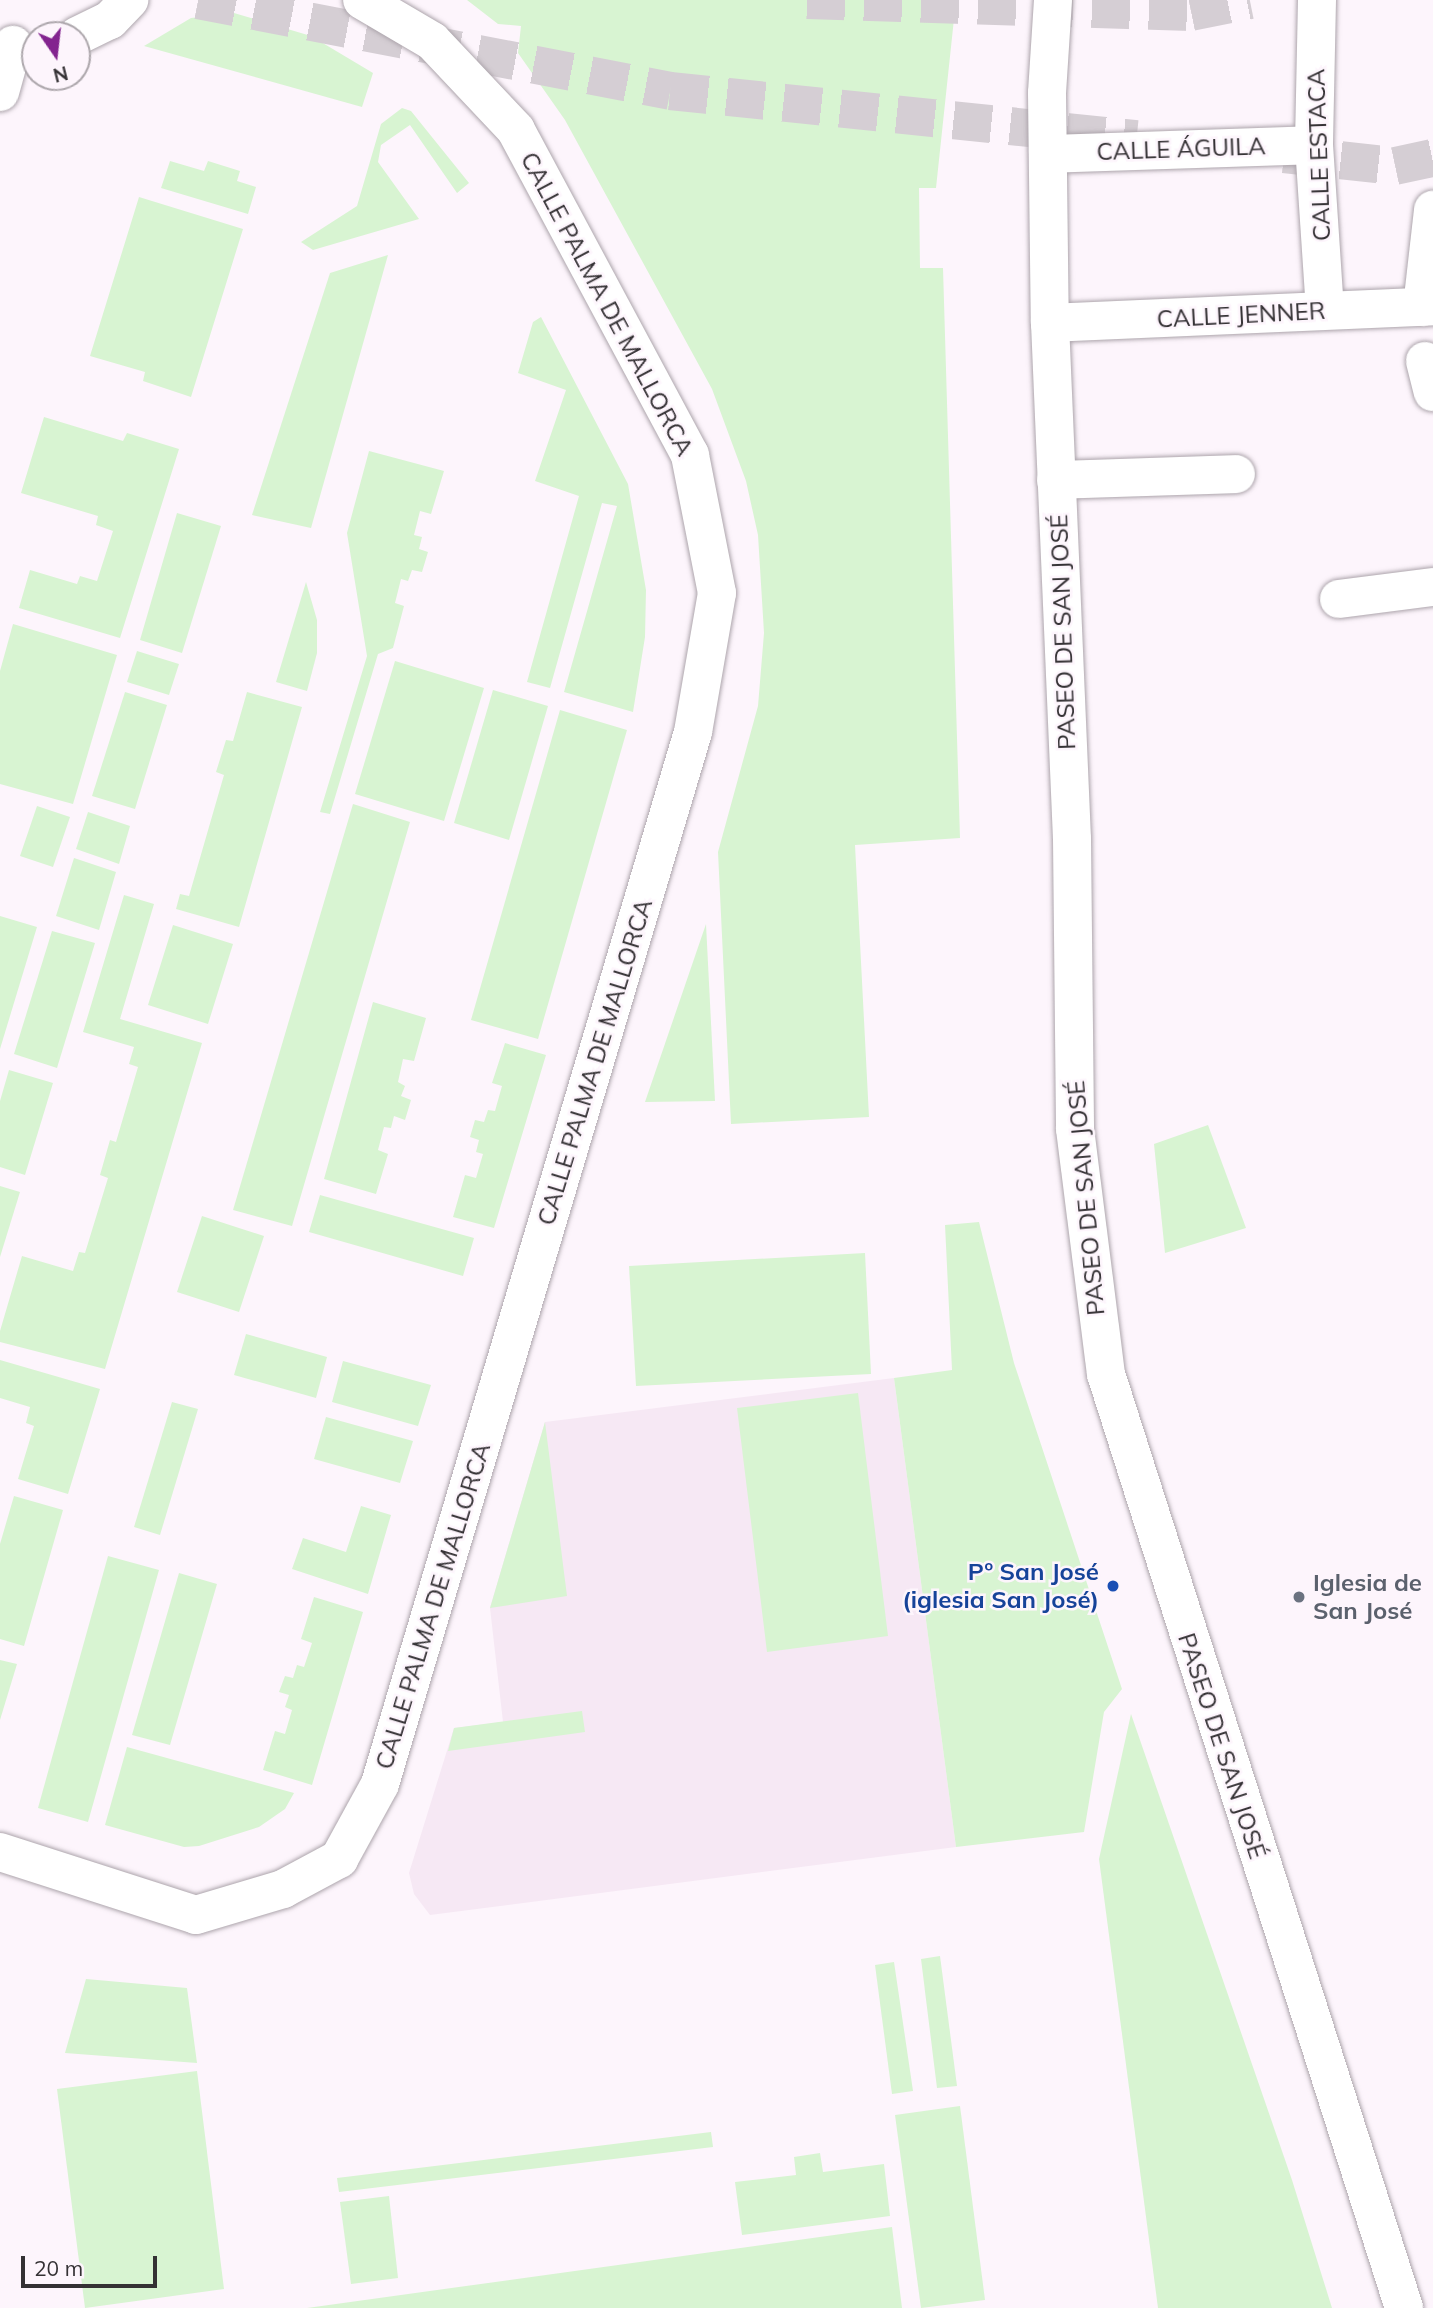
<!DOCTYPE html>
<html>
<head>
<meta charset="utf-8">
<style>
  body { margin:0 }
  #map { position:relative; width:1433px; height:2308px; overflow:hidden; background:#fdf5fc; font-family:Mulish,sans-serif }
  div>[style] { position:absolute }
  .built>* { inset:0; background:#f6e8f4 }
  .green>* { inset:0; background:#d8f4d2 }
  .highway-tunnel>* { height:38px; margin-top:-19px; transform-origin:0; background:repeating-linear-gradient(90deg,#d5ced4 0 38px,transparent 0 57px) }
  .roads { filter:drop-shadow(0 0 2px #ada5ac) drop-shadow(0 0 2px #ada5ac) }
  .minor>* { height:38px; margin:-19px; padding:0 19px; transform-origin:19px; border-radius:19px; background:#fff }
  .dots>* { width:19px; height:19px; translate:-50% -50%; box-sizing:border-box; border:4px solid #fdf5fc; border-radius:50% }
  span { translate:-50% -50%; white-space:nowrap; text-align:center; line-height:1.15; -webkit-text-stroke:5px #fdf5fc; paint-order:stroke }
  .street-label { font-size:24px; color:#343134 }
  .transit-label { font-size:24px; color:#164399; font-weight:700 }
  .right { translate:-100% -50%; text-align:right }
  .worship-label { font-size:24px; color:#5b616d; font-weight:700 }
  .left { translate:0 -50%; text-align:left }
  .north { position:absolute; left:21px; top:21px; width:70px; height:70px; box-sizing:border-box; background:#fdf5fc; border:2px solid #ada7ac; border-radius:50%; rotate:166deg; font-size:19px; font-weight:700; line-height:28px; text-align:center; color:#343134 }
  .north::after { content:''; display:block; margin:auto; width:24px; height:32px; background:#83248f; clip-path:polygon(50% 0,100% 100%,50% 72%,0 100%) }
  .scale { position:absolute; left:21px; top:2256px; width:136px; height:32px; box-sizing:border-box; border:4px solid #343134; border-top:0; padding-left:9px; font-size:21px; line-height:24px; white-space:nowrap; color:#343134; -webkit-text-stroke:5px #fdf5fc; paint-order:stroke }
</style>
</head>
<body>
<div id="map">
  <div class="built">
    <i style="clip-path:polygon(894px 1378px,956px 1847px,430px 1915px,414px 1894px,409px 1873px,454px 1728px,503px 1722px,490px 1608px,545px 1422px)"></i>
  </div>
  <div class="green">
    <i style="clip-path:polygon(467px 0,956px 0,936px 188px,919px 188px,920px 268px,943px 268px,960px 838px,855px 845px,869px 1117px,731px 1124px,718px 852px,758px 706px,764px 633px,758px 535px,746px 481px,712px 389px,565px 120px,518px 53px,521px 26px,498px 24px)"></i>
    <i style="clip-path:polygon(234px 13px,311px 36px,373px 73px,362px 107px,144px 46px,191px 18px)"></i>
    <i style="clip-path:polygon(402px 108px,411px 111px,469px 183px,457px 193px,410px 125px,381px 145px,378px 162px,419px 219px,313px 250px,301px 242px,357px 206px,381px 124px)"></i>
    <i style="clip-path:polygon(170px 161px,204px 171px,208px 161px,240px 171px,237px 181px,256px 187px,248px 214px,161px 188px)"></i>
    <i style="clip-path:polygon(139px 197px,243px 229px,191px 397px,143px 381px,145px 372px,90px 356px)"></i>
    <i style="clip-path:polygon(388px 255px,311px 528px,252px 515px,330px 273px)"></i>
    <i style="clip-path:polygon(541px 317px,628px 484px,646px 590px,645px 637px,633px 712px,564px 692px,617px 506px,602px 503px,550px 688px,527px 682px,579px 496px,535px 481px,566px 390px,518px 373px,533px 322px)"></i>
    <i style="clip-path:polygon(44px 417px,123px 441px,127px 433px,179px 449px,120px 638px,19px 608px,30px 570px,77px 584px,80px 576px,97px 581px,113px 531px,96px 525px,98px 516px,21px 493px)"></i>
    <i style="clip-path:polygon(369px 451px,444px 471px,431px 514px,420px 511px,414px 535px,422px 537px,419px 549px,428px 552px,422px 572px,412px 570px,408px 581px,401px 579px,395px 603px,404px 606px,393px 648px,378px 654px,330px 814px,320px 812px,367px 656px,347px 533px)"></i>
    <i style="clip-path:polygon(177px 513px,221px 526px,182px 653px,140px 640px)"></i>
    <i style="clip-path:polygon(306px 582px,317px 620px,317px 653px,307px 691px,276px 682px)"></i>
    <i style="clip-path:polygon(13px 624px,117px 655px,73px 804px,0 784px,0 671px)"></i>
    <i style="clip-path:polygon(137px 651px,179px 664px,169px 695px,127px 682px)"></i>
    <i style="clip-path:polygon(395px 661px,484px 688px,444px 821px,355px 794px)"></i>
    <i style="clip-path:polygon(493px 690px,548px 706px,509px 840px,454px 823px)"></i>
    <i style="clip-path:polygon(125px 692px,167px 705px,135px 809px,92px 796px)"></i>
    <i style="clip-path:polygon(247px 692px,302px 707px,239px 927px,176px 909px,180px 894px,189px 896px,224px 775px,216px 772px,226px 740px,233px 741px)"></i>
    <i style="clip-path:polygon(560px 710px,627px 730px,538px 1039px,471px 1020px)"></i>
    <i style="clip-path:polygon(353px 804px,410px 822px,292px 1226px,233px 1210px)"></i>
    <i style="clip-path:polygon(37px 806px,70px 817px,53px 867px,20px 856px)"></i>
    <i style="clip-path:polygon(88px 812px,130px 826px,119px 864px,76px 849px)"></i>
    <i style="clip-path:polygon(74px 858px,116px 872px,99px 930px,56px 916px)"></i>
    <i style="clip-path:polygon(124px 895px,154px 904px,120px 1019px,202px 1043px,105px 1369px,0 1342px,0 1331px,22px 1256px,73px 1271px,79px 1252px,85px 1253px,108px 1178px,100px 1175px,110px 1140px,116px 1142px,138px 1067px,129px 1064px,134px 1047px,83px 1032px)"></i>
    <i style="clip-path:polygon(0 916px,37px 927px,0 1049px)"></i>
    <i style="clip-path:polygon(706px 924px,715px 1101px,645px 1102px)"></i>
    <i style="clip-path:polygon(173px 925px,233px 944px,208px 1024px,148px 1005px)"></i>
    <i style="clip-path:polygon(52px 931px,95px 943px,57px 1068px,14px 1054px)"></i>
    <i style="clip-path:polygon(373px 1002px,426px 1018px,414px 1061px,403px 1059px,398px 1082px,405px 1086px,401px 1096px,411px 1100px,405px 1120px,394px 1116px,391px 1128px,384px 1127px,378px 1150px,388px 1154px,376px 1194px,324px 1179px)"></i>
    <i style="clip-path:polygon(505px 1043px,546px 1055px,494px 1228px,453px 1217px,465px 1175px,476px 1178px,483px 1154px,476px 1152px,479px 1140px,470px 1137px,475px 1120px,484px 1122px,488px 1110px,495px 1111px,502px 1086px,492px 1083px)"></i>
    <i style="clip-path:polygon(9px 1070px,53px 1083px,25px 1175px,0 1167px,0 1101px)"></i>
    <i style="clip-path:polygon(1208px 1125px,1246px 1228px,1165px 1253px,1154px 1144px)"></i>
    <i style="clip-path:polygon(0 1186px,20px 1192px,0 1257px)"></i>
    <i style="clip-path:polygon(320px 1195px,474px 1238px,463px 1276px,309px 1232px)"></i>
    <i style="clip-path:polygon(202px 1216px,264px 1236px,239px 1312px,177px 1292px)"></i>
    <i style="clip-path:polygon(979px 1222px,1014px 1363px,1122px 1689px,1104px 1712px,1084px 1832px,956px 1847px,894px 1378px,952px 1370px,945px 1225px)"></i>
    <i style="clip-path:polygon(865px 1253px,871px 1374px,636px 1386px,629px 1266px)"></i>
    <i style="clip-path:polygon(246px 1334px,327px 1357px,316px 1398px,234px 1375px)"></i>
    <i style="clip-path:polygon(0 1360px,100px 1389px,68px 1494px,18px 1479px,34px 1426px,26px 1423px,30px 1407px,0 1398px)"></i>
    <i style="clip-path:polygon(343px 1361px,431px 1385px,418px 1426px,332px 1402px)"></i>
    <i style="clip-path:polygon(858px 1393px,888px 1636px,767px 1652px,737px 1408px)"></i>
    <i style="clip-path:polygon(172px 1402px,198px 1409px,160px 1535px,134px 1527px)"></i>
    <i style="clip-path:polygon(326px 1417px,413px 1441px,400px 1483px,314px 1459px)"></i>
    <i style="clip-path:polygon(545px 1422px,567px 1596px,490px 1608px)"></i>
    <i style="clip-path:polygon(14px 1496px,63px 1510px,24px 1646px,0 1639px,0 1544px)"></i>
    <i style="clip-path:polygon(361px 1506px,391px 1515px,368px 1594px,292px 1569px,303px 1538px,346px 1552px)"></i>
    <i style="clip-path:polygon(108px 1556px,159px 1570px,88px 1822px,38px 1808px)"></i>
    <i style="clip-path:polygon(179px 1573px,217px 1584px,170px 1745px,132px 1735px)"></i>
    <i style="clip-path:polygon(314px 1597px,363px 1612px,312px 1785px,263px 1770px,275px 1731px,285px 1734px,292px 1710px,285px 1707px,289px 1695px,279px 1692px,285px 1676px,293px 1678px,297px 1665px,304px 1667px,312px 1643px,301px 1639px)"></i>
    <i style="clip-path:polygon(0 1660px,17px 1664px,0 1720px)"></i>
    <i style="clip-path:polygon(582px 1711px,585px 1732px,448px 1751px,454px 1728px)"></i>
    <i style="clip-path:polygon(1131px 1714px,1292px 2180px,1332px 2308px,1158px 2308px,1099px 1859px)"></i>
    <i style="clip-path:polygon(127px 1747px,294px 1793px,285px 1809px,259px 1827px,199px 1846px,184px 1847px,105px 1825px)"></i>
    <i style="clip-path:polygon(940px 1956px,957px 2086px,937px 2088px,921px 1959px)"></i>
    <i style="clip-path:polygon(894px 1962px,913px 2091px,892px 2094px,875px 1965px)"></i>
    <i style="clip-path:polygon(86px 1979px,187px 1988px,197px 2063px,65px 2053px)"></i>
    <i style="clip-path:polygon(197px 2071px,224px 2289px,85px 2308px,57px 2089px)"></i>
    <i style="clip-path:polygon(960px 2106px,985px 2300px,921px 2308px,895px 2115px)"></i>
    <i style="clip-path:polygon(711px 2132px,713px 2147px,339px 2192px,337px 2178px)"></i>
    <i style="clip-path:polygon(820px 2153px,823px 2172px,884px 2164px,890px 2216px,742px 2235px,735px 2182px,796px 2175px,794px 2157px)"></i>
    <i style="clip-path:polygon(389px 2196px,398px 2278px,351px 2284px,340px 2202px)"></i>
    <i style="clip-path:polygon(892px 2227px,902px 2308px,307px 2308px)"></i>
  </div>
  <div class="highway-tunnel">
    <i style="left:198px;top:0;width:481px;rotate:10.9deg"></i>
    <i style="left:670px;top:91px;width:469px;rotate:5.9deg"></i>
    <i style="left:807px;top:0;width:384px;rotate:1.8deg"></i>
    <i style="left:1191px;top:12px;width:60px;rotate:-11.5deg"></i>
    <i style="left:1284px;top:154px;width:112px;rotate:6.2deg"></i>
    <i style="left:1395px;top:166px;width:39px;rotate:-12deg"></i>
  </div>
  <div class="roads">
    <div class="minor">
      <i style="left:1053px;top:0;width:93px;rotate:93.7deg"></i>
      <i style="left:1047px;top:93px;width:230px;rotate:89.3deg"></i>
      <i style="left:1050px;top:323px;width:516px;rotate:87.56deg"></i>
      <i style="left:1072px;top:839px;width:290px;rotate:89.4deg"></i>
      <i style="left:1075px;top:1129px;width:247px;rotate:82.8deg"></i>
      <i style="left:1106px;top:1374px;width:980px;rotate:72.3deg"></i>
      <i style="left:1317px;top:0;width:145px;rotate:91.2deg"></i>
      <i style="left:1314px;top:145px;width:165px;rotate:86.2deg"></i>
      <i style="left:77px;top:36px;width:37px;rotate:-26deg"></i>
      <i style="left:110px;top:20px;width:28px;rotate:-46deg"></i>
      <i style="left:0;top:92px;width:49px;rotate:-74.5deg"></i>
      <i style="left:1048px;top:154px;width:266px;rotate:-1.9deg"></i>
      <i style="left:1422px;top:307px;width:98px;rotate:-83.5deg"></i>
      <i style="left:1050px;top:323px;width:383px;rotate:-2.5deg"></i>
      <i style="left:1425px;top:361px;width:32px;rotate:76deg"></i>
      <i style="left:1056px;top:480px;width:180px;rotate:-1.9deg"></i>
      <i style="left:1339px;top:599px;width:95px;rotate:-7.3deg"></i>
      <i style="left:0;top:1852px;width:206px;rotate:17.8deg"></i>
      <i style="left:196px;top:1915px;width:91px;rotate:-16.6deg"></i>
      <i style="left:283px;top:1889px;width:64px;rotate:-28.2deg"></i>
      <i style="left:339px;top:1859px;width:85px;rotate:-61.3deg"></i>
      <i style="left:380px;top:1784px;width:1098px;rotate:-73.43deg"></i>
      <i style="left:693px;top:732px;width:141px;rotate:-80.2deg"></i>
      <i style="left:717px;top:593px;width:141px;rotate:-101.1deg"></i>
      <i style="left:690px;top:455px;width:369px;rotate:-118.2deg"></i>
      <i style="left:516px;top:130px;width:122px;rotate:-133.3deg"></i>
      <i style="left:432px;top:41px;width:81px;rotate:-149.6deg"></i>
    </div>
  </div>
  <div class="dots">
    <i style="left:1113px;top:1586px;background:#1a4fb4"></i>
    <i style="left:1299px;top:1597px;background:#6b7280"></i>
  </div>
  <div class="street-label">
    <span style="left:1181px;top:149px;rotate:-2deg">CALLE ÁGUILA</span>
    <span style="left:1319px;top:155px;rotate:-92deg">CALLE ESTACA</span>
    <span style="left:607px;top:304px;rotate:62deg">CALLE PALMA DE MALLORCA</span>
    <span style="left:1241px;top:315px;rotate:-3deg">CALLE JENNER</span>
    <span style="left:1063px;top:632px;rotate:-92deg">PASEO DE SAN JOSÉ</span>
    <span style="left:595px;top:1062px;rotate:-73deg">CALLE PALMA DE MALLORCA</span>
    <span style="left:1086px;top:1198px;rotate:-95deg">PASEO DE SAN JOSÉ</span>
    <span style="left:433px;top:1606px;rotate:-73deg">CALLE PALMA DE MALLORCA</span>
    <span style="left:1222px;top:1746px;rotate:72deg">PASEO DE SAN JOSÉ</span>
  </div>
  <div class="transit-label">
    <span class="right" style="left:1099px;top:1586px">Pº San José<br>(iglesia San José)</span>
  </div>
  <div class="worship-label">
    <span class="left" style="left:1313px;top:1597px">Iglesia de<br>San José</span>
  </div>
  <div class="north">N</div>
  <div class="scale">20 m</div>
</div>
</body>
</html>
